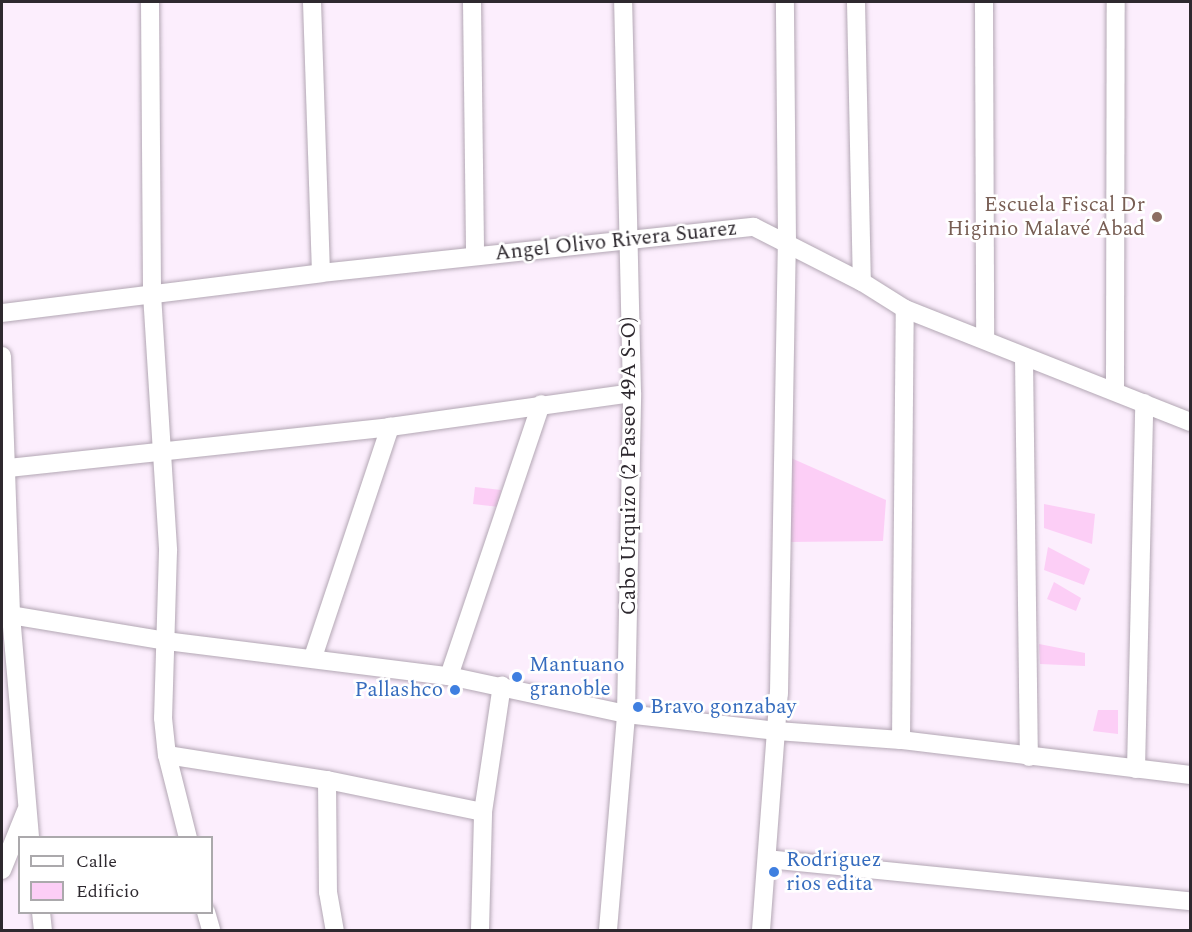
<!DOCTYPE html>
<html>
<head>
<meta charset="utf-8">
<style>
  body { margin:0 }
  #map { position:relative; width:1192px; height:932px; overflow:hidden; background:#fceefd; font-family:Spectral,serif }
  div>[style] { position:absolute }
  .building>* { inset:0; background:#fccef6 }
  .roads { filter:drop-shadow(0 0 2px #b3a7b4) drop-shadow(0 0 2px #b3a7b4) }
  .street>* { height:18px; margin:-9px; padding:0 9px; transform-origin:9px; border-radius:9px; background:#fff }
  .dots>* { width:16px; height:16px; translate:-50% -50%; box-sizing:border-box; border:3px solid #fff; border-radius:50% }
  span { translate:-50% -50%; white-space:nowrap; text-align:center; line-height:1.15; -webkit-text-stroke:5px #fff; paint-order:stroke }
  .education-label { font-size:21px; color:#785e54 }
  .right { translate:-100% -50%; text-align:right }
  .street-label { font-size:21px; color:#2e292f }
  .shop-label { font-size:21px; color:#366cbe }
  .left { translate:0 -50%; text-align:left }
  .frame { position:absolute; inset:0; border:3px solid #2e292f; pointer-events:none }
  .legend { position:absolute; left:18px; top:836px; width:195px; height:78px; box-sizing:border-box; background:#fff; border:2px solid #aba9ac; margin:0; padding:8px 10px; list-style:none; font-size:18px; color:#2e292f }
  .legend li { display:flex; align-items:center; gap:12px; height:30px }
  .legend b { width:30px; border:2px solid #aba9ac }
</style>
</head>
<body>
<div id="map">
  <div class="building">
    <i style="clip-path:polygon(791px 458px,886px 500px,883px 541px,788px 542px)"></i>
    <i style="clip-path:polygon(475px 487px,501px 490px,499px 507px,473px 504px)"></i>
    <i style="clip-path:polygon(1044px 504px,1095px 514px,1092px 544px,1044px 528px)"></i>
    <i style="clip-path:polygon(1048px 547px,1090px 569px,1084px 585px,1044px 570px)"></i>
    <i style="clip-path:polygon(1054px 582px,1081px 598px,1076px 611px,1047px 599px)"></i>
    <i style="clip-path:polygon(1039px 644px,1085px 653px,1085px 666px,1040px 664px)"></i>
    <i style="clip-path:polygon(1098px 710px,1118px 710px,1118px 734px,1093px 731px)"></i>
  </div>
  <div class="roads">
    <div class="street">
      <i style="left:150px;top:2px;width:292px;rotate:89.6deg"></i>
      <i style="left:152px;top:294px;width:257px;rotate:86.4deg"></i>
      <i style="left:168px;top:551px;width:167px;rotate:91.7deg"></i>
      <i style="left:163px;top:718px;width:37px;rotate:84deg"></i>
      <i style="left:167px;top:755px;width:86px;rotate:75.8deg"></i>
      <i style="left:312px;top:2px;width:271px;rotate:88.1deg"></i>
      <i style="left:472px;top:2px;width:254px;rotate:89.3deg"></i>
      <i style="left:856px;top:2px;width:280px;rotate:88.8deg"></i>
      <i style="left:984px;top:2px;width:337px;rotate:89.8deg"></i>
      <i style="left:2px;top:313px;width:321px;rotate:-7.1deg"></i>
      <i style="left:321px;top:273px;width:435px;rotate:-6.1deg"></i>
      <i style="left:754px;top:227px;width:121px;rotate:27deg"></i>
      <i style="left:862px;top:282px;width:51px;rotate:32.1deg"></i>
      <i style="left:905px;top:309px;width:307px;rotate:21.6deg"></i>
      <i style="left:2px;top:356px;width:259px;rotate:88deg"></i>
      <i style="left:11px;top:615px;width:224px;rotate:85.1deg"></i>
      <i style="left:1024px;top:358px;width:399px;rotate:89.3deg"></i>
      <i style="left:1115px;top:390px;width:388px;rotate:-89.9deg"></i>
      <i style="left:8px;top:468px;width:384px;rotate:-6.1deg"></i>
      <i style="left:390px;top:427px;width:244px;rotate:-8deg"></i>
      <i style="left:11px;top:615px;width:157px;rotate:9.5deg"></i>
      <i style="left:166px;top:641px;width:285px;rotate:7.1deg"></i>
      <i style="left:449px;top:676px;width:181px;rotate:12.1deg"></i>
      <i style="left:626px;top:714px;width:152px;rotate:6.4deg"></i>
      <i style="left:777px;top:731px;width:124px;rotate:4.2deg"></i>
      <i style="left:901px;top:740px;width:291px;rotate:6.9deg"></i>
      <i style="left:313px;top:657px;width:243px;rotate:-71.5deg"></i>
      <i style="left:449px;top:676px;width:287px;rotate:-71.3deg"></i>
      <i style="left:901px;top:740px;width:431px;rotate:-89.5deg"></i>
      <i style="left:167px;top:755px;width:162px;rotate:8.9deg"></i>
      <i style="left:327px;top:780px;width:159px;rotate:11.6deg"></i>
      <i style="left:1136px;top:769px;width:366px;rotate:-88.7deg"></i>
      <i style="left:327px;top:780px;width:112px;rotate:89.5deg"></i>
      <i style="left:328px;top:892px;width:39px;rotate:80deg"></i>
      <i style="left:767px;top:859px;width:425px;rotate:5.7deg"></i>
      <i style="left:2px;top:870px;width:64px;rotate:-67.9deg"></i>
      <i style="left:41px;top:912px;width:18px;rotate:84deg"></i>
      <i style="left:206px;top:912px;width:19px;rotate:74deg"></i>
      <i style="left:480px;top:930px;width:118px;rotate:-88.5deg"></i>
      <i style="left:483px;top:812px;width:128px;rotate:-81.5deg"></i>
      <i style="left:608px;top:930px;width:217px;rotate:-85.2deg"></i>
      <i style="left:626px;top:714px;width:321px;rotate:-88.9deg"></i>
      <i style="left:632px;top:393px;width:391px;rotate:-91.3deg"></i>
      <i style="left:761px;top:930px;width:238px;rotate:-85.7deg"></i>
      <i style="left:779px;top:693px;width:451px;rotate:-89deg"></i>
      <i style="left:787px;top:242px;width:240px;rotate:-90.5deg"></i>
    </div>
  </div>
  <div class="dots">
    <i style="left:1157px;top:217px;background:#8d6e63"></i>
    <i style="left:517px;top:677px;background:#3f7fe0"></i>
    <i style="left:455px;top:690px;background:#3f7fe0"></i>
    <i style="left:638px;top:707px;background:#3f7fe0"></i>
    <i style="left:774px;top:872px;background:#3f7fe0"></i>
  </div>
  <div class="education-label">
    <span class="right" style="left:1145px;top:217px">Escuela Fiscal Dr<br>Higinio Malavé Abad</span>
  </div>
  <div class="street-label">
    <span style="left:616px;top:241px;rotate:-6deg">Angel Olivo Rivera Suarez</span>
    <span style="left:629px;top:466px;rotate:-90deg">Cabo Urquizo (2 Paseo 49A S-O)</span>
  </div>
  <div class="shop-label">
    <span class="left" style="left:529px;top:677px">Mantuano<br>granoble</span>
    <span class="right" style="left:443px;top:690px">Pallashco</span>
    <span class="left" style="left:650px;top:707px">Bravo gonzabay</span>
    <span class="left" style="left:786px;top:872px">Rodriguez<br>rios edita</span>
  </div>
  <div class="frame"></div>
  <ul class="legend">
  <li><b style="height:8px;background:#fff"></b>Calle</li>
  <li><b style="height:16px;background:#fccef6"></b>Edificio</li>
  </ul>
</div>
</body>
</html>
